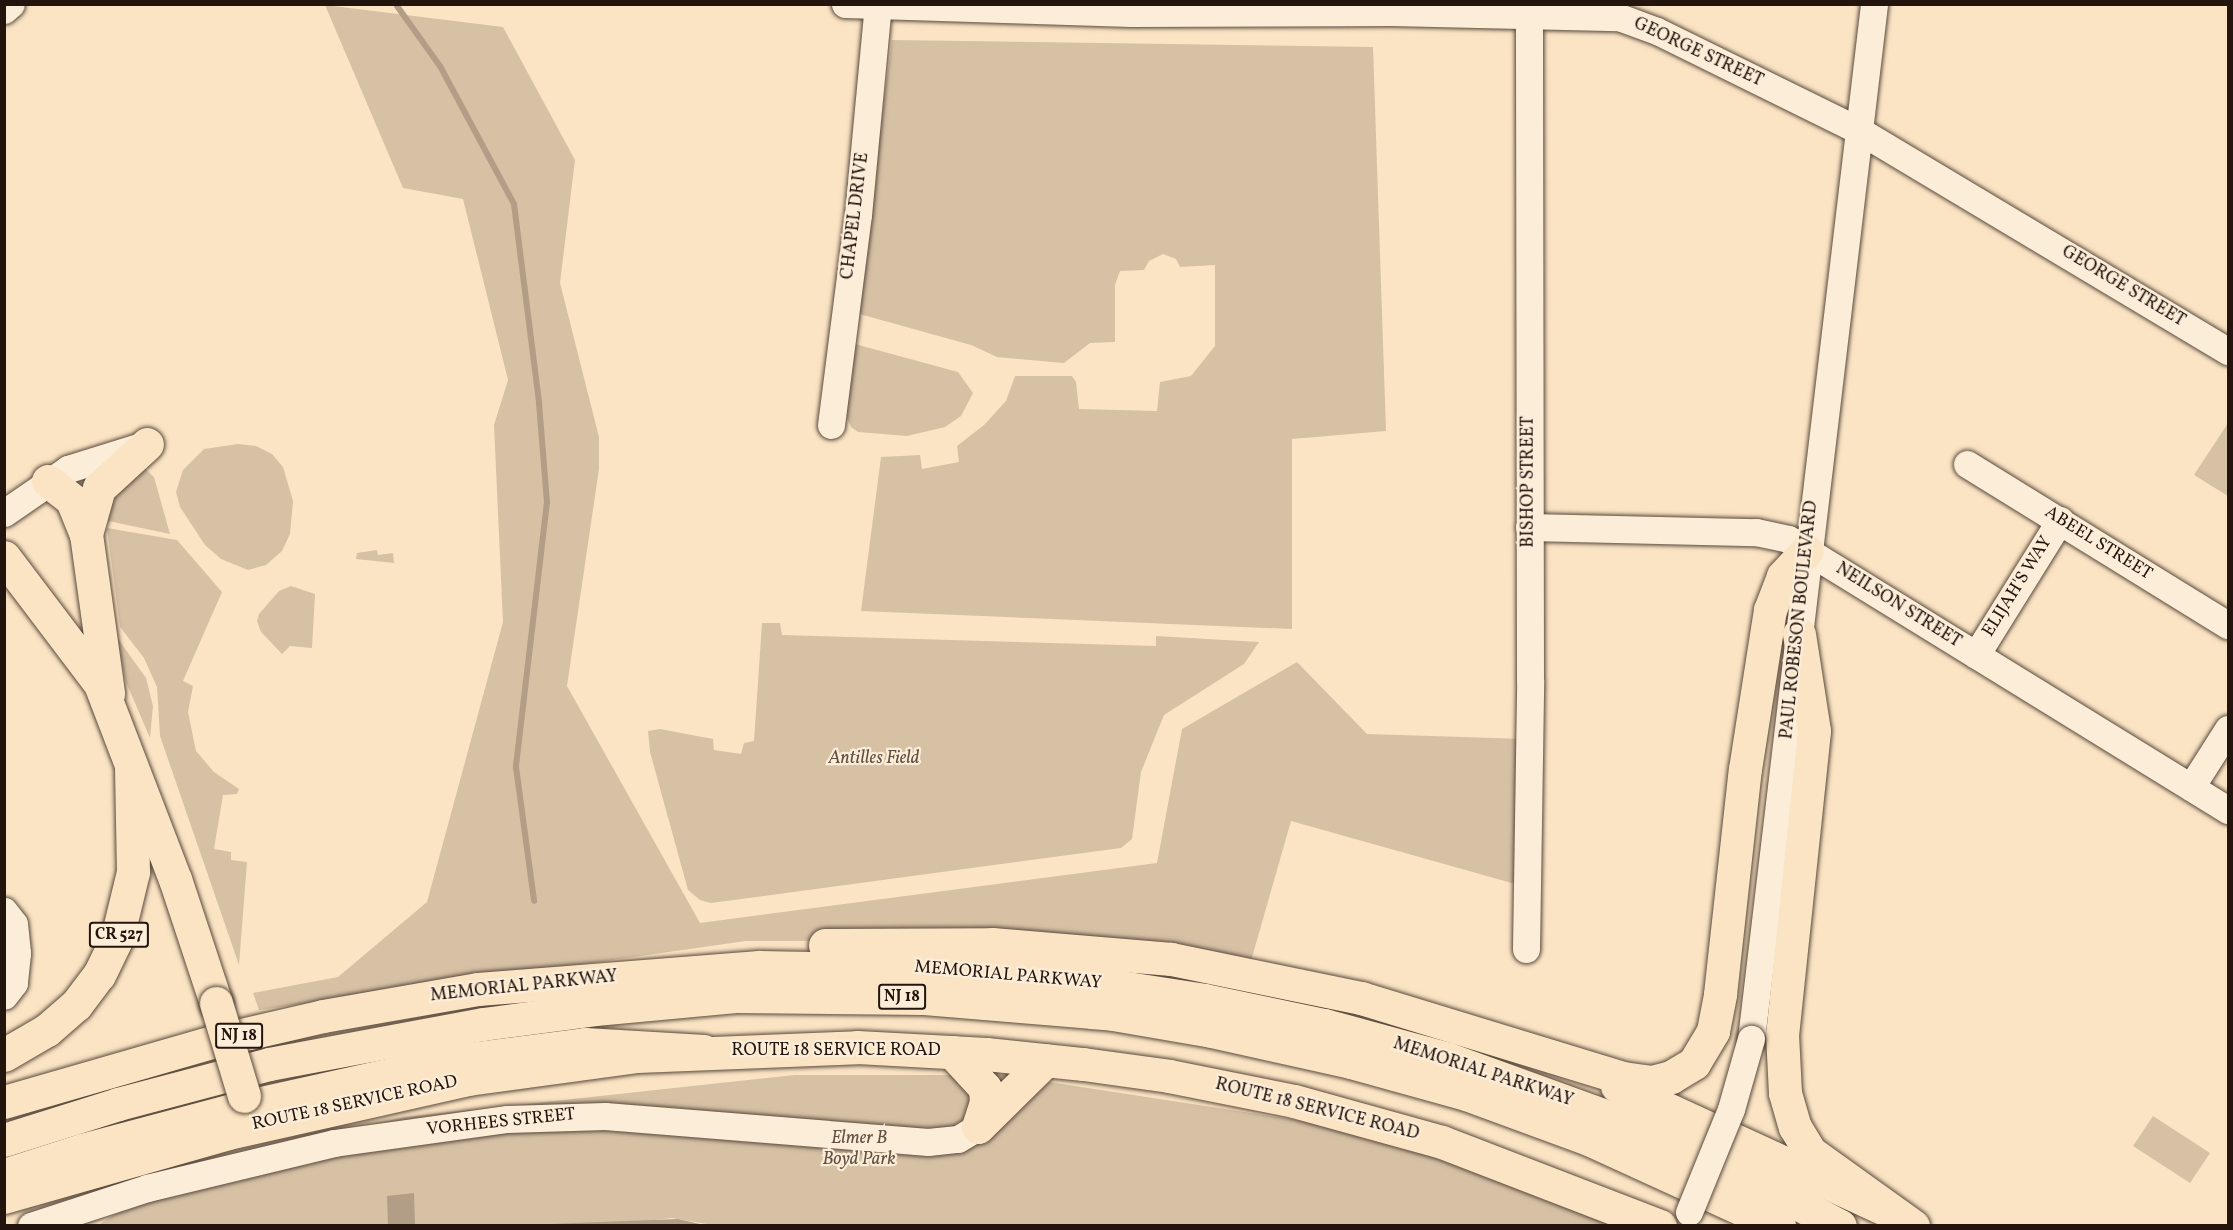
<!DOCTYPE html>
<html>
<head>
<meta charset="utf-8">
<style>
  body { margin:0 }
  #map { position:relative; width:2233px; height:1230px; overflow:hidden; background:#fbe4c4; font-family:Vollkorn,serif }
  div>[style] { position:absolute }
  .green>* { inset:0; background:#d6c1a5 }
  .water>* { inset:0; background:#b29e86 }
  .stream>* { height:6px; margin:-3px; padding:0 3px; transform-origin:3px; border-radius:3px; background:#b29e86 }
  .roads { filter:drop-shadow(0 0 2px #59493c) drop-shadow(0 0 2px #59493c) }
  .minor>* { height:27px; margin:-13.5px; padding:0 13.5px; transform-origin:13.5px; border-radius:13.5px; background:#fcedd9 }
  .major>* { height:33px; margin:-16.5px; padding:0 16.5px; transform-origin:16.5px; border-radius:16.5px; background:#fbe4c4 }
  .highway>* { height:33px; margin:-16.5px; padding:0 16.5px; transform-origin:16.5px; border-radius:16.5px; background:#fbe4c4 }
  .bridges { filter:drop-shadow(0 0 2px #59493c) drop-shadow(0 0 2px #59493c) }
  .minor-bridge>* { height:27px; margin:-13.5px; padding:0 13.5px; transform-origin:13.5px; border-radius:13.5px; background:#fcedd9 }
  .major-bridge>* { height:33px; margin:-16.5px; padding:0 16.5px; transform-origin:16.5px; border-radius:16.5px; background:#fbe4c4 }
  span { translate:-50% -50%; white-space:nowrap; text-align:center; line-height:1.15; -webkit-text-stroke:4.5px #fcedd9; paint-order:stroke }
  .shield-label span { padding:2px 4px; background:#fcedd9; border:2px solid; border-radius:4px; -webkit-text-stroke-width:0 }
  .shield-label { font-size:16px; color:#23150e; font-weight:700 }
  .street-label { font-size:18px; color:#23150e }
  .park-label { font-size:18px; color:#625143; font-style:italic }
  .frame { position:absolute; inset:0; border:6px solid #23150e; pointer-events:none }
</style>
</head>
<body>
<div id="map">
  <div class="green">
    <i style="clip-path:polygon(325px 5px,503px 27px,575px 160px,560px 283px,599px 437px,599px 469px,567px 686px,700px 923px,1157px 863px,1182px 729px,1297px 662px,1367px 734px,1526px 739px,1526px 887px,1291px 821px,1251px 961px,1113px 940px,746px 941px,259px 1010px,253px 993px,338px 977px,427px 902px,503px 622px,494px 425px,508px 380px,463px 199px,403px 188px)"></i>
    <i style="clip-path:polygon(892px 40px,1373px 47px,1386px 431px,1292px 439px,1292px 629px,861px 611px,881px 457px,920px 455px,922px 469px,959px 462px,957px 446px,984px 425px,1006px 401px,1015px 376px,1072px 376px,1076px 382px,1079px 409px,1157px 411px,1160px 382px,1191px 376px,1215px 346px,1215px 265px,1180px 267px,1176px 259px,1163px 254px,1149px 261px,1144px 270px,1120px 271px,1115px 285px,1115px 342px,1090px 343px,1064px 363px,997px 357px,971px 345px,856px 313px)"></i>
    <i style="clip-path:polygon(855px 344px,958px 372px,973px 393px,961px 416px,945px 427px,907px 436px,858px 432px,851px 427px,844px 411px)"></i>
    <i style="clip-path:polygon(2228px 423px,2228px 496px,2194px 475px)"></i>
    <i style="clip-path:polygon(238px 444px,256px 446px,272px 454px,283px 467px,293px 501px,290px 534px,282px 551px,266px 565px,248px 570px,221px 559px,205px 545px,180px 507px,176px 492px,183px 470px,204px 449px)"></i>
    <i style="clip-path:polygon(144px 468px,154px 477px,170px 534px,99px 519px,104px 501px)"></i>
    <i style="clip-path:polygon(107px 528px,177px 540px,222px 592px,183px 681px,193px 686px,188px 712px,196px 751px,214px 772px,239px 789px,237px 794px,223px 795px,214px 849px,231px 852px,231px 860px,247px 862px,239px 965px,160px 736px,157px 687px,144px 658px,120px 627px)"></i>
    <i style="clip-path:polygon(377px 550px,378px 555px,393px 553px,394px 563px,356px 559px,357px 553px)"></i>
    <i style="clip-path:polygon(291px 586px,315px 594px,312px 648px,290px 646px,282px 654px,261px 632px,257px 621px,259px 614px,279px 591px)"></i>
    <i style="clip-path:polygon(762px 623px,780px 623px,782px 635px,1156px 646px,1156px 636px,1259px 642px,1244px 664px,1164px 715px,1141px 772px,1132px 839px,1121px 848px,711px 903px,700px 900px,688px 890px,650px 752px,648px 731px,660px 729px,713px 739px,714px 750px,741px 754px,744px 743px,754px 741px)"></i>
    <i style="clip-path:polygon(116px 636px,146px 678px,153px 706px,150px 738px,126px 682px)"></i>
    <i style="clip-path:polygon(795px 1075px,1003px 1075px,1368px 1131px,1621px 1225px,718px 1226px,672px 1218px,602px 1226px,97px 1226px,183px 1169px,405px 1117px)"></i>
    <i style="clip-path:polygon(2153px 1116px,2210px 1153px,2190px 1183px,2133px 1146px)"></i>
  </div>
  <div class="water">
    <i style="clip-path:polygon(414px 1193px,415px 1225px,388px 1225px,387px 1196px)"></i>
    <i style="clip-path:polygon(678px 1219px,704px 1225px,524px 1225px)"></i>
  </div>
  <div class="stream">
    <i style="left:397px;top:6px;width:74px;rotate:54.4deg"></i>
    <i style="left:440px;top:66px;width:157px;rotate:61.8deg"></i>
    <i style="left:514px;top:204px;width:201px;rotate:82.8deg"></i>
    <i style="left:539px;top:403px;width:99px;rotate:85.4deg"></i>
    <i style="left:547px;top:502px;width:267px;rotate:96.7deg"></i>
    <i style="left:516px;top:767px;width:135px;rotate:82.3deg"></i>
  </div>
  <div class="roads">
    <div class="minor">
      <i style="left:845px;top:4px;width:286px;rotate:1.8deg"></i>
      <i style="left:1131px;top:13px;width:260px;rotate:-0.2deg"></i>
      <i style="left:1391px;top:12px;width:228px;rotate:1.3deg"></i>
      <i style="left:1619px;top:17px;width:40px;rotate:20.2deg"></i>
      <i style="left:1657px;top:31px;width:226px;rotate:26.2deg"></i>
      <i style="left:1860px;top:131px;width:429px;rotate:30.9deg"></i>
      <i style="left:4px;top:10px;width:9px;rotate:-41deg"></i>
      <i style="left:831px;top:425px;width:212px;rotate:-82.7deg"></i>
      <i style="left:858px;top:215px;width:212px;rotate:-84.6deg"></i>
      <i style="left:1967px;top:464px;width:307px;rotate:31.7deg"></i>
      <i style="left:4px;top:513px;width:78px;rotate:-34.5deg"></i>
      <i style="left:68px;top:469px;width:84px;rotate:-17.4deg"></i>
      <i style="left:1529px;top:527px;width:227px;rotate:1.3deg"></i>
      <i style="left:1756px;top:532px;width:33px;rotate:12deg"></i>
      <i style="left:1788px;top:539px;width:517px;rotate:31.63deg"></i>
      <i style="left:1976px;top:655px;width:159px;rotate:-58.1deg"></i>
      <i style="left:2191px;top:787px;width:69px;rotate:-57.5deg"></i>
      <i style="left:4px;top:911px;width:16px;rotate:52deg"></i>
      <i style="left:14px;top:924px;width:29px;rotate:84deg"></i>
      <i style="left:17px;top:953px;width:30px;rotate:96deg"></i>
      <i style="left:14px;top:983px;width:16px;rotate:128deg"></i>
      <i style="left:1526px;top:949px;width:269px;rotate:-89.1deg"></i>
      <i style="left:1530px;top:680px;width:665px;rotate:-90.09deg"></i>
      <i style="left:1751px;top:1039px;width:1042px;rotate:-83.22deg"></i>
      <i style="left:31px;top:1226px;width:122px;rotate:-18.1deg"></i>
      <i style="left:147px;top:1188px;width:192px;rotate:-13.5deg"></i>
      <i style="left:334px;top:1143px;width:175px;rotate:-7.9deg"></i>
      <i style="left:507px;top:1119px;width:98px;rotate:-1.8deg"></i>
      <i style="left:605px;top:1116px;width:324px;rotate:4.6deg"></i>
      <i style="left:928px;top:1142px;width:30px;rotate:-6deg"></i>
      <i style="left:958px;top:1139px;width:23px;rotate:-31deg"></i>
    </div>
    <div class="major">
      <i style="left:48px;top:481px;width:31px;rotate:38deg"></i>
      <i style="left:72px;top:500px;width:37px;rotate:68deg"></i>
      <i style="left:86px;top:534px;width:161px;rotate:82.1deg"></i>
      <i style="left:86px;top:534px;width:48px;rotate:-74.2deg"></i>
      <i style="left:99px;top:488px;width:65px;rotate:-42.5deg"></i>
      <i style="left:4px;top:557px;width:159px;rotate:52.9deg"></i>
      <i style="left:100px;top:684px;width:209px;rotate:69deg"></i>
      <i style="left:175px;top:879px;width:131px;rotate:71.7deg"></i>
      <i style="left:1799px;top:634px;width:98px;rotate:81.2deg"></i>
      <i style="left:1814px;top:731px;width:305px;rotate:96deg"></i>
      <i style="left:1782px;top:1034px;width:59px;rotate:87.1deg"></i>
      <i style="left:1785px;top:1093px;width:35px;rotate:74deg"></i>
      <i style="left:1795px;top:1127px;width:29px;rotate:59deg"></i>
      <i style="left:1810px;top:1152px;width:127px;rotate:35.7deg"></i>
      <i style="left:952px;top:1052px;width:49px;rotate:47.5deg"></i>
      <i style="left:985px;top:1088px;width:14px;rotate:86deg"></i>
      <i style="left:986px;top:1102px;width:26px;rotate:108deg"></i>
      <i style="left:978px;top:1127px;width:95px;rotate:-44.6deg"></i>
      <i style="left:4px;top:1197px;width:233px;rotate:-15.9deg"></i>
      <i style="left:228px;top:1133px;width:246px;rotate:-12.7deg"></i>
      <i style="left:468px;top:1079px;width:171px;rotate:-7.8deg"></i>
      <i style="left:637px;top:1056px;width:220px;rotate:-2.3deg"></i>
      <i style="left:857px;top:1047px;width:129px;rotate:3.1deg"></i>
      <i style="left:986px;top:1054px;width:98px;rotate:5.9deg"></i>
      <i style="left:1083px;top:1064px;width:87px;rotate:7.9deg"></i>
      <i style="left:1169px;top:1076px;width:127px;rotate:11.3deg"></i>
      <i style="left:1294px;top:1101px;width:154px;rotate:15.5deg"></i>
      <i style="left:1442px;top:1142px;width:234px;rotate:21.1deg"></i>
    </div>
    <div class="highway">
      <i style="left:825px;top:945px;width:167px;rotate:-0.3deg"></i>
      <i style="left:992px;top:944px;width:180px;rotate:4.8deg"></i>
      <i style="left:1171px;top:959px;width:194px;rotate:11.6deg"></i>
      <i style="left:1361px;top:998px;width:274px;rotate:17deg"></i>
      <i style="left:1623px;top:1078px;width:29px;rotate:8deg"></i>
      <i style="left:1652px;top:1082px;width:20px;rotate:-15deg"></i>
      <i style="left:1671px;top:1077px;width:27px;rotate:-31deg"></i>
      <i style="left:1694px;top:1063px;width:37px;rotate:-59deg"></i>
      <i style="left:1713px;top:1031px;width:38px;rotate:-79deg"></i>
      <i style="left:1720px;top:994px;width:226px;rotate:-83.7deg"></i>
      <i style="left:1745px;top:769px;width:161px;rotate:-81.1deg"></i>
      <i style="left:1770px;top:610px;width:36px;rotate:-69deg"></i>
      <i style="left:1783px;top:576px;width:35px;rotate:-47deg"></i>
      <i style="left:4px;top:1055px;width:50px;rotate:-30.2deg"></i>
      <i style="left:47px;top:1030px;width:38px;rotate:-41deg"></i>
      <i style="left:76px;top:1005px;width:38px;rotate:-53deg"></i>
      <i style="left:99px;top:975px;width:41px;rotate:-64.1deg"></i>
      <i style="left:117px;top:938px;width:68px;rotate:-76.4deg"></i>
      <i style="left:133px;top:872px;width:106px;rotate:-91.1deg"></i>
      <i style="left:1617px;top:1086px;width:299px;rotate:24.7deg"></i>
      <i style="left:4px;top:1102px;width:220px;rotate:-16.1deg"></i>
      <i style="left:215px;top:1041px;width:111px;rotate:-13deg"></i>
      <i style="left:323px;top:1016px;width:157px;rotate:-9.9deg"></i>
      <i style="left:478px;top:989px;width:282px;rotate:-4.5deg"></i>
      <i style="left:759px;top:967px;width:217px;rotate:1.1deg"></i>
      <i style="left:976px;top:971px;width:113px;rotate:5.6deg"></i>
      <i style="left:1088px;top:982px;width:117px;rotate:8.8deg"></i>
      <i style="left:1204px;top:1000px;width:123px;rotate:11.8deg"></i>
      <i style="left:1324px;top:1025px;width:129px;rotate:15.3deg"></i>
      <i style="left:1448px;top:1059px;width:212px;rotate:19.9deg"></i>
      <i style="left:1647px;top:1131px;width:93px;rotate:24.1deg"></i>
      <i style="left:1732px;top:1169px;width:122px;rotate:27.8deg"></i>
      <i style="left:4px;top:1140px;width:120px;rotate:-17.5deg"></i>
      <i style="left:118px;top:1104px;width:156px;rotate:-14.8deg"></i>
      <i style="left:269px;top:1064px;width:218px;rotate:-10.6deg"></i>
      <i style="left:483px;top:1024px;width:113px;rotate:-7.6deg"></i>
      <i style="left:595px;top:1009px;width:141px;rotate:-5.3deg"></i>
      <i style="left:735px;top:996px;width:189px;rotate:0.6deg"></i>
      <i style="left:924px;top:998px;width:190px;rotate:4.8deg"></i>
      <i style="left:1113px;top:1014px;width:99px;rotate:9.8deg"></i>
      <i style="left:1211px;top:1031px;width:143px;rotate:12.5deg"></i>
      <i style="left:1351px;top:1062px;width:119px;rotate:15.5deg"></i>
      <i style="left:1466px;top:1094px;width:133px;rotate:20.2deg"></i>
      <i style="left:1591px;top:1140px;width:207px;rotate:24.6deg"></i>
      <i style="left:4px;top:1175px;width:82px;rotate:-17.8deg"></i>
      <i style="left:82px;top:1150px;width:171px;rotate:-14.9deg"></i>
      <i style="left:247px;top:1106px;width:203px;rotate:-12.5deg"></i>
      <i style="left:445px;top:1062px;width:141px;rotate:-7.3deg"></i>
      <i style="left:585px;top:1044px;width:119px;rotate:3.4deg"></i>
    </div>
  </div>
  <div class="bridges">
    <div class="minor-bridge">
      <i style="left:1689px;top:1212px;width:111px;rotate:-67.8deg"></i>
      <i style="left:1731px;top:1109px;width:73px;rotate:-74.1deg"></i>
    </div>
    <div class="major-bridge">
      <i style="left:216px;top:1003px;width:97px;rotate:73.2deg"></i>
    </div>
  </div>
  <div class="shield-label">
    <span style="left:119px;top:935px">CR 527</span>
    <span style="left:902px;top:997px">NJ 18</span>
    <span style="left:239px;top:1036px">NJ 18</span>
  </div>
  <div class="street-label">
    <span style="left:1698px;top:53px;rotate:25deg">GEORGE STREET</span>
    <span style="left:856px;top:216px;rotate:-83deg">CHAPEL DRIVE</span>
    <span style="left:2123px;top:287px;rotate:31deg">GEORGE STREET</span>
    <span style="left:1529px;top:482px;rotate:-90deg">BISHOP STREET</span>
    <span style="left:2098px;top:544px;rotate:32deg">ABEEL STREET</span>
    <span style="left:2018px;top:587px;rotate:-58deg">ELIJAH'S WAY</span>
    <span style="left:1898px;top:606px;rotate:32deg">NEILSON STREET</span>
    <span style="left:1800px;top:620px;rotate:-84deg">PAUL ROBESON BOULEVARD</span>
    <span style="left:1008px;top:976px;rotate:5deg">MEMORIAL PARKWAY</span>
    <span style="left:524px;top:987px;rotate:-6deg">MEMORIAL PARKWAY</span>
    <span style="left:836px;top:1051px">ROUTE 18 SERVICE ROAD</span>
    <span style="left:1483px;top:1073px;rotate:18deg">MEMORIAL PARKWAY</span>
    <span style="left:355px;top:1104px;rotate:-12deg">ROUTE 18 SERVICE ROAD</span>
    <span style="left:1317px;top:1110px;rotate:14deg">ROUTE 18 SERVICE ROAD</span>
    <span style="left:501px;top:1123px;rotate:-6deg">VORHEES STREET</span>
  </div>
  <div class="park-label">
    <span style="left:874px;top:759px">Antilles Field</span>
    <span style="left:859px;top:1150px">Elmer B<br>Boyd Park</span>
  </div>
  <div class="frame"></div>
</div>
</body>
</html>
